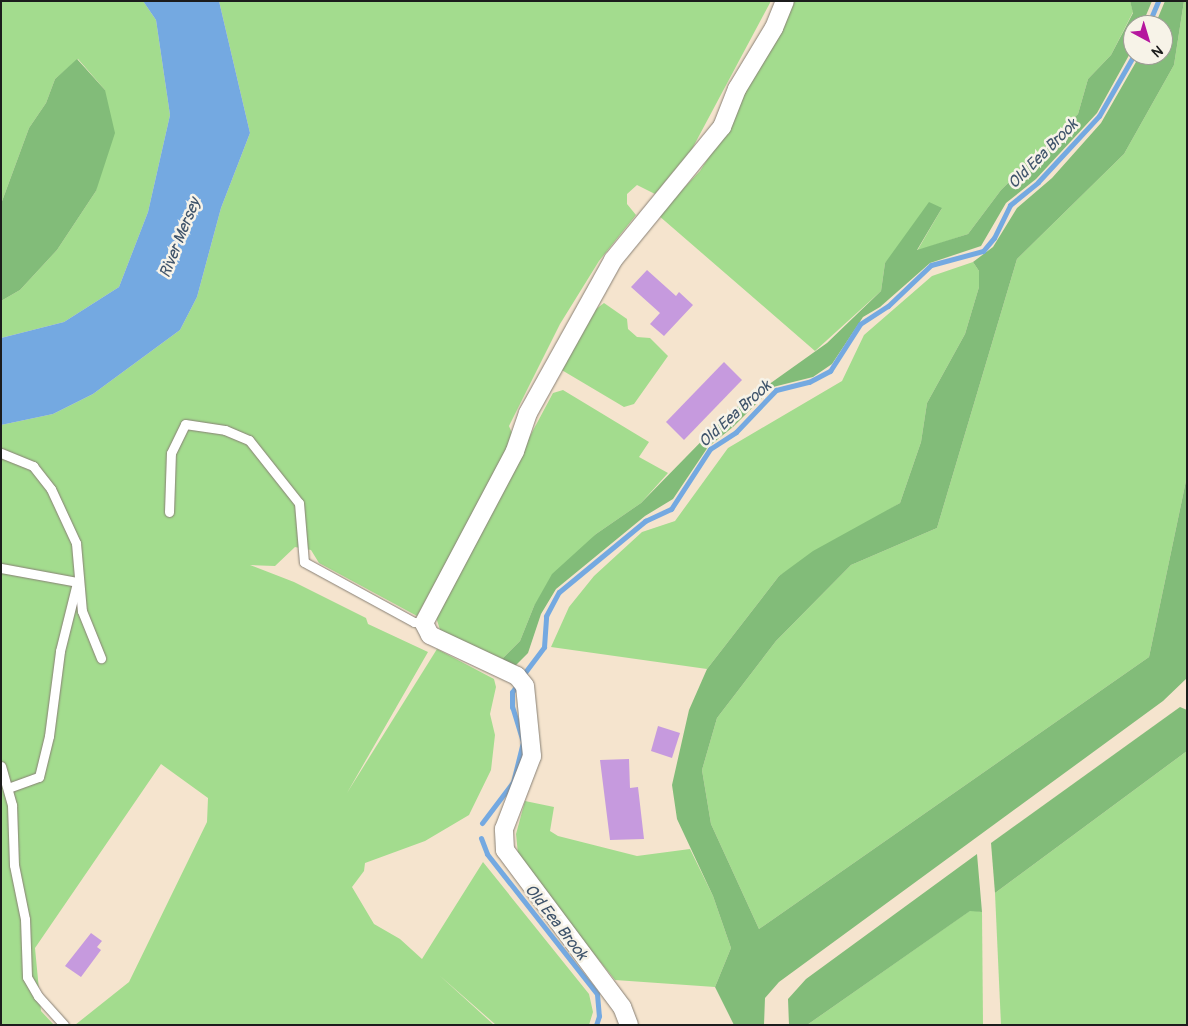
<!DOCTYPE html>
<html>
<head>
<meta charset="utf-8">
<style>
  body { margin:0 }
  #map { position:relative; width:1188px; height:1026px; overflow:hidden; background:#f5e4ce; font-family:Pangolin,sans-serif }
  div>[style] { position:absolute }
  .green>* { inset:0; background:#a3dc8e }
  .forest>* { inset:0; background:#82bc79 }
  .water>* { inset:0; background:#74a9e1 }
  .stream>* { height:5px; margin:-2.5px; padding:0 2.5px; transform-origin:2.5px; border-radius:2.5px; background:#74a9e1 }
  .building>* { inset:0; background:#c69ade }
  .roads { filter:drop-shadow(0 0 1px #888075) drop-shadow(0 0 1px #888075) }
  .service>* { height:9px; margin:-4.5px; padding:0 4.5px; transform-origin:4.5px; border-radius:4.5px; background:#fff }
  .minor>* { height:18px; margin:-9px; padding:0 9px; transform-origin:9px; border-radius:9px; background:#fff }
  span { translate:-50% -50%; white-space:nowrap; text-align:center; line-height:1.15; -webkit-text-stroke:5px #f7f3e8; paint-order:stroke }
  .water-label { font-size:16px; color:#3f546b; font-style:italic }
  .frame { position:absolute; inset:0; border:2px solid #1c1c1c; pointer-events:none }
  .north { position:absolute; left:1123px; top:15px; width:50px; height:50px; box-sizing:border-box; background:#f7f3e8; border:1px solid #9f9d96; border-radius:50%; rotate:141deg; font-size:14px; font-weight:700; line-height:20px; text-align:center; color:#1c1c1c }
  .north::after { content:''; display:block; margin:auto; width:18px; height:22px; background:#b5179e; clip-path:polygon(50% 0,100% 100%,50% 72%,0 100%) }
</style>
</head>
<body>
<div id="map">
  <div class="green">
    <i style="clip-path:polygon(1px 1px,143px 1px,156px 20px,170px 115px,148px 212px,119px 287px,64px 322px,1px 338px,1px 301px,20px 290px,57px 250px,96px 191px,105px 90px,78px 59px,55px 79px,46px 103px,29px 128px,1px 204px)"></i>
    <i style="clip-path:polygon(219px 1px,771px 1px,692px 149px,655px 194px,637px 185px,627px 194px,627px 204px,636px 215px,599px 261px,560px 324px,509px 426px,514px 438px,417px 616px,319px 563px,311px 550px,295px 547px,275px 566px,250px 565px,294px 582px,366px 618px,368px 624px,428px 652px,347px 793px,437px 649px,494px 679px,496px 687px,490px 714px,495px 735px,491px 770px,469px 815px,425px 841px,365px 863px,364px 871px,352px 887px,374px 924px,400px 939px,422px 959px,483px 862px,589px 994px,593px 1012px,589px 1025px,496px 1025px,439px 975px,494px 1025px,75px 1025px,129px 982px,207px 822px,208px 798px,161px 764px,35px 948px,41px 1011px,54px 1025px,1px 1025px,1px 425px,53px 414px,93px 394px,180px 330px,197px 297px,221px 208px,250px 133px)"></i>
    <i style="clip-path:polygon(793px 1px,1130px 1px,1133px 12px,1111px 55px,1088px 79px,1078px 114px,1001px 190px,968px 234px,917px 251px,942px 208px,885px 263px,881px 291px,815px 351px,658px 215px,700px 171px,727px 128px,747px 85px)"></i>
    <i style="clip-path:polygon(1184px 1px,1187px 1px,1187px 476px,1149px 657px,759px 929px,711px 824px,702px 770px,717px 718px,776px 641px,851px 565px,937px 528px,1017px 259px,1124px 154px,1174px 65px)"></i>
    <i style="clip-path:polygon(973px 262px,979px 271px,979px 287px,965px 334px,927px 403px,921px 442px,900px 503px,779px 576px,707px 669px,551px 647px,569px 607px,594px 576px,642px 532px,675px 521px,728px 448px,842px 381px,864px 335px,932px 276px)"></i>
    <i style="clip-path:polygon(604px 303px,627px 319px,628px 329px,637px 337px,650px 338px,668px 356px,634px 404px,624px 407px,560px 369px,591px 313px)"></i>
    <i style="clip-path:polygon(563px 390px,649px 442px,639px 457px,668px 473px,641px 503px,596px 534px,534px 606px,520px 641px,500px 661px,441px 633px,435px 614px,553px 393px)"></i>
    <i style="clip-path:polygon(1187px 751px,1187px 1025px,1001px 1025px,995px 893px)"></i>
    <i style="clip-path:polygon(525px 801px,554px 807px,550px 831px,558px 836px,637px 856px,690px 849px,713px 896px,731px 948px,715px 987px,615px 980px,543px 891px,518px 854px,516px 834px)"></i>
    <i style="clip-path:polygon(971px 910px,982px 912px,983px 1025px,807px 1025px)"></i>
  </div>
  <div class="forest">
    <i style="clip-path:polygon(1130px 1px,1152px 1px,1142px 25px,1133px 25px,1133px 48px,1097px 113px,1036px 179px,1006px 203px,981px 246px,930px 263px,880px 307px,863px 317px,832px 364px,813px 377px,773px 387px,733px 427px,708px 447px,673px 499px,645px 516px,556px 589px,541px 614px,528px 653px,513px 668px,500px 661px,520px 641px,534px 606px,552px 574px,596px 534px,641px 503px,730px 412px,827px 343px,881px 291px,885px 263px,929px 202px,942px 208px,917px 250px,968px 234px,1001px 190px,1078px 114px,1088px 79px,1111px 55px,1133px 13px)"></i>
    <i style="clip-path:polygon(1165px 1px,1184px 1px,1174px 65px,1124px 154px,1017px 259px,937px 528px,851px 565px,776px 641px,717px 718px,702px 770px,711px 824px,759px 929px,1149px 657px,1187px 476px,1187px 678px,1163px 701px,779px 982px,765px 998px,764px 1025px,734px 1025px,715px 987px,731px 948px,713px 896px,677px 819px,672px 785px,689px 710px,707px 669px,779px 576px,813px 551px,900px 503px,921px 442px,927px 403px,965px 334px,979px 287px,979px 271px,973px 262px,993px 247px,1017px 208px,1052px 178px,1101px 123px,1140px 55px,1163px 55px,1163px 25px,1155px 25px)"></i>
    <i style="clip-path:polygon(77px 59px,105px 90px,115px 133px,96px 191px,57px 250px,20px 290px,1px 301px,1px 204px,29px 128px,46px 103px,55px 79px)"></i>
    <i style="clip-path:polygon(1180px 707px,1187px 710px,1187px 751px,995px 893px,991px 843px)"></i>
    <i style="clip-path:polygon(977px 854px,982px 912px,970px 911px,807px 1025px,789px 1025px,788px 999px,806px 979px)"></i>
  </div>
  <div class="water">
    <i style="clip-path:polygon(143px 1px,219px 1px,250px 133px,221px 208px,197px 297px,180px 330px,93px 394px,53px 414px,1px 425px,1px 338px,64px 322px,119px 287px,148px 212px,170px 115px,156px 20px)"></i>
  </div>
  <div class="stream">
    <i style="left:1148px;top:25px;width:26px;rotate:-67deg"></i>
    <i style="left:523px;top:675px;width:35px;rotate:-53deg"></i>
    <i style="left:544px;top:647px;width:31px;rotate:-86deg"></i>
    <i style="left:546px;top:616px;width:27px;rotate:-62deg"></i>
    <i style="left:559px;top:592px;width:112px;rotate:-39.5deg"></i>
    <i style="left:645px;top:521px;width:29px;rotate:-25deg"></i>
    <i style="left:671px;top:509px;width:72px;rotate:-57deg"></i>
    <i style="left:710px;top:449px;width:31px;rotate:-33deg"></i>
    <i style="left:736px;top:432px;width:58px;rotate:-46.4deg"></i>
    <i style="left:776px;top:390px;width:34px;rotate:-14deg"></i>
    <i style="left:809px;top:382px;width:24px;rotate:-28deg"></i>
    <i style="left:830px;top:371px;width:56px;rotate:-57.4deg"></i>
    <i style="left:860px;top:324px;width:33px;rotate:-33deg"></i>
    <i style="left:888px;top:306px;width:59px;rotate:-43.6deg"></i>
    <i style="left:931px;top:265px;width:54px;rotate:-15.1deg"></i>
    <i style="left:983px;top:251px;width:17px;rotate:-50deg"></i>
    <i style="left:994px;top:238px;width:37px;rotate:-64deg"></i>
    <i style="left:1010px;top:205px;width:36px;rotate:-39deg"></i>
    <i style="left:1038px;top:182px;width:90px;rotate:-47.3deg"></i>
    <i style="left:1099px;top:116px;width:70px;rotate:-60.2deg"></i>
    <i style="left:482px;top:823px;width:51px;rotate:-52.9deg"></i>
    <i style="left:513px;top:782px;width:41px;rotate:-76deg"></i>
    <i style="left:523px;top:742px;width:37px;rotate:-107deg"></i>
    <i style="left:512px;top:707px;width:15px;rotate:-90deg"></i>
    <i style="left:512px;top:692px;width:10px;rotate:-53deg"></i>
    <i style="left:481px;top:838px;width:17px;rotate:69deg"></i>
    <i style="left:487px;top:854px;width:178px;rotate:51.8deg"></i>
    <i style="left:597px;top:994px;width:22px;rotate:85deg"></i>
    <i style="left:599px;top:1016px;width:9px;rotate:108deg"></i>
  </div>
  <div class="building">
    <i style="clip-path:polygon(647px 270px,676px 296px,679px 292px,693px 305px,664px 336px,650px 324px,660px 313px,631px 287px)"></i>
    <i style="clip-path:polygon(724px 362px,742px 380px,684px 440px,666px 422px)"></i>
    <i style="clip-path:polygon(658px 726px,680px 733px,672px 758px,651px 751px)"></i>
    <i style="clip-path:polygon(629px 759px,630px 788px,638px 787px,644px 839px,610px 840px,600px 760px)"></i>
    <i style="clip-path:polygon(91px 933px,102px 941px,97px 947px,101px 950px,81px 977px,65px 966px)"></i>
  </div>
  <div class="roads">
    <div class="service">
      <i style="left:1px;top:453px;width:35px;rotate:22deg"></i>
      <i style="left:33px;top:466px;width:29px;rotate:52deg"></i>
      <i style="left:51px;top:489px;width:60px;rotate:65.2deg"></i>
      <i style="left:76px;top:543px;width:68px;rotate:85deg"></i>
      <i style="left:82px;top:611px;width:51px;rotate:68deg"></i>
      <i style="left:169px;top:512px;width:59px;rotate:-88.1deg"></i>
      <i style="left:171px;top:453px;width:32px;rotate:-64deg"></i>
      <i style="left:185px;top:424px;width:40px;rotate:8.5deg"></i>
      <i style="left:225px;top:430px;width:26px;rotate:23deg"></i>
      <i style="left:249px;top:440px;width:80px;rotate:51.6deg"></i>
      <i style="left:299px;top:503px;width:59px;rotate:85.2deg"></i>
      <i style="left:304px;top:562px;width:125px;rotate:28.6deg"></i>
      <i style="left:414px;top:622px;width:10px;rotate:6deg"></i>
      <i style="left:1px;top:568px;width:77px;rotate:10.4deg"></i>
      <i style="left:1px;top:766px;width:41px;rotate:74.2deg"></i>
      <i style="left:12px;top:805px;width:60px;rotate:88.1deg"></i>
      <i style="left:14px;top:865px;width:55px;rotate:78.5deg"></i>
      <i style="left:25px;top:919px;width:58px;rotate:88deg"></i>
      <i style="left:27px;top:977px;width:22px;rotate:60deg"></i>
      <i style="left:38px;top:996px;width:39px;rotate:48deg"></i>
      <i style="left:8px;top:788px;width:33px;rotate:-20deg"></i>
      <i style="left:39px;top:777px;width:42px;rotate:-76.3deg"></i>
      <i style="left:49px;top:736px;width:86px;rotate:-82.6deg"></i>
      <i style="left:60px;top:651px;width:66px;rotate:-76deg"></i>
    </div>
    <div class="minor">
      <i style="left:629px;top:1025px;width:19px;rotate:-111deg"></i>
      <i style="left:622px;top:1007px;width:196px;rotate:-126.7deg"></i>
      <i style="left:505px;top:850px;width:21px;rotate:-93deg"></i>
      <i style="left:504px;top:829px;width:78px;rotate:-69deg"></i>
      <i style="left:532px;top:756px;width:70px;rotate:-95.7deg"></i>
      <i style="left:525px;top:686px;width:13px;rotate:-129deg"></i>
      <i style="left:517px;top:676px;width:96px;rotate:-154.8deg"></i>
      <i style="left:430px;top:635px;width:13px;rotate:-117deg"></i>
      <i style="left:424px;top:623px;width:195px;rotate:-62.1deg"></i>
      <i style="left:515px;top:451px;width:40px;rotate:-71.1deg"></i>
      <i style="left:528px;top:413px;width:175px;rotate:-60.9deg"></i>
      <i style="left:613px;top:260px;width:172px;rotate:-50.7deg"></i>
      <i style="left:722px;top:127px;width:41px;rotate:-68.5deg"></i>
      <i style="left:737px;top:89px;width:71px;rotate:-58.8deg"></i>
      <i style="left:774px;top:28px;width:29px;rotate:-68deg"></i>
    </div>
  </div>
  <div class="water-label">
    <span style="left:1043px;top:154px;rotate:-45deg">Old Eea Brook</span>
    <span style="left:180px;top:238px;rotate:-68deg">River Mersey</span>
    <span style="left:735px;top:414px;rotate:-42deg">Old Eea Brook</span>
    <span style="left:556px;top:922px;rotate:52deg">Old Eea Brook</span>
  </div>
  <div class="frame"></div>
  <div class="north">N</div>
</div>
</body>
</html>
